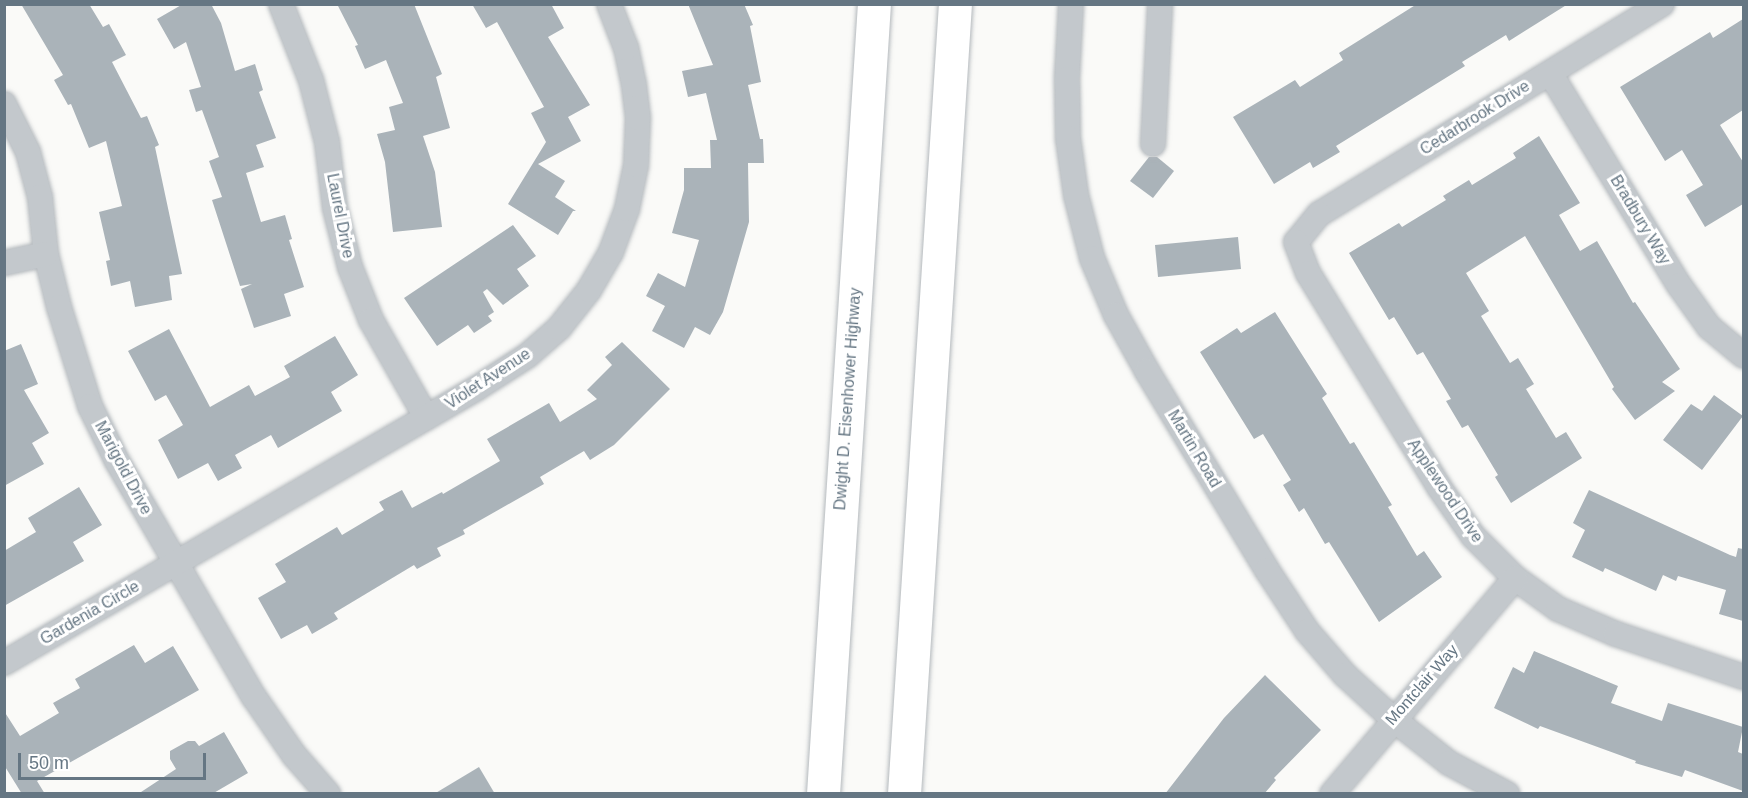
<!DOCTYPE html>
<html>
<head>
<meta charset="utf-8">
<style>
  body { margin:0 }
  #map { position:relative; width:1748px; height:798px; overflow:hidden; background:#fafaf8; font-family:Arial,sans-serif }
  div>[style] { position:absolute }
  .building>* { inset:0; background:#aab3b9 }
  .roads { filter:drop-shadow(0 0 2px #b4b9bd) drop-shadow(0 0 2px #b4b9bd) }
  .minor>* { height:24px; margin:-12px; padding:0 12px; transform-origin:12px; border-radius:12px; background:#c3c8cc }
  .highway>* { height:33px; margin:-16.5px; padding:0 16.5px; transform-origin:16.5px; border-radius:16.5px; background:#fff }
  span { translate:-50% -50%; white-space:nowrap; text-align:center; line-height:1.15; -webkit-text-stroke:6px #fff; paint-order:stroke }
  .street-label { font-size:16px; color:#657683 }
  .frame { position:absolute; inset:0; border:6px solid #657683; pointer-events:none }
  .scale { position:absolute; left:18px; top:753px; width:188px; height:27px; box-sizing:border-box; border:3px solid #657683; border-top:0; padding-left:8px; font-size:18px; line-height:21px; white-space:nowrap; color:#657683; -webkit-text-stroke:4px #fff; paint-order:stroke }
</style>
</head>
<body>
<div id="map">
  <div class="building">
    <i style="clip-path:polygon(21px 4px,89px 4px,103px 27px,109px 24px,126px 55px,112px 62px,141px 118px,147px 116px,159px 145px,155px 147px,182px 274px,169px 276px,172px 300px,135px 307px,130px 281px,111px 286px,106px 261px,110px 260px,99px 212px,122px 206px,106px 141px,89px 148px,71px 104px,68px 105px,54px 80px,63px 75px)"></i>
    <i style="clip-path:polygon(183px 4px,211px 4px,221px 23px,235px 71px,255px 64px,263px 90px,259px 92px,276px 138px,256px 145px,264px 167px,246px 173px,261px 222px,285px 215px,292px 239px,289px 240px,304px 287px,284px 294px,291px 316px,254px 328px,241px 289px,252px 284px,240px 286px,212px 200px,222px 197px,209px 161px,219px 157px,202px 110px,196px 112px,189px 90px,201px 87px,186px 42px,174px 49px,157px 19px)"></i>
    <i style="clip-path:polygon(337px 4px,414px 4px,442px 74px,436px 77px,450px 128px,423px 136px,435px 172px,442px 227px,393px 232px,385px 162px,377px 134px,395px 130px,389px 107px,403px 103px,386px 60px,365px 69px,355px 46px,358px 45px)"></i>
    <i style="clip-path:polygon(472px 4px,551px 4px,564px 28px,548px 37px,590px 105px,568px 117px,581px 141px,538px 164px,565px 181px,555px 197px,576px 211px,573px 211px,558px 235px,508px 204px,546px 142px,531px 113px,544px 107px,497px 22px,486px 28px)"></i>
    <i style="clip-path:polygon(688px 4px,744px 4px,753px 25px,750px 26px,761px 82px,748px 85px,760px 139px,763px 139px,764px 163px,748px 163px,749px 222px,723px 312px,710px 335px,695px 327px,684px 348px,652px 331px,665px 306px,646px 296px,658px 273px,685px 287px,699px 240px,672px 233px,684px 190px,684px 168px,711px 168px,710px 140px,717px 140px,706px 93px,688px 97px,682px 71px,713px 65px)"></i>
    <i style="clip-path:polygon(1417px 4px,1568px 4px,1509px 41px,1506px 35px,1462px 62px,1465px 66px,1336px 146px,1340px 152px,1313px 168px,1310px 162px,1274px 184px,1233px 117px,1295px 80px,1300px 87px,1343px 60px,1339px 53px)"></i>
    <i style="clip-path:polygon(1743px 19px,1743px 110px,1720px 125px,1743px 162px,1743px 204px,1705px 227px,1686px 195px,1703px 185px,1682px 150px,1665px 161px,1620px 87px,1710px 32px,1713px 38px)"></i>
    <i style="clip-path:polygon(1539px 136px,1580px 203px,1559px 215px,1580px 251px,1597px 241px,1633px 303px,1635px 302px,1680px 369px,1662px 382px,1675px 391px,1635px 420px,1612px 389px,1614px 387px,1525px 236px,1466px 273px,1489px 311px,1481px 316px,1510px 363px,1518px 358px,1534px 384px,1526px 389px,1556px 438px,1566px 432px,1582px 458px,1511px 503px,1495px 477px,1498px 475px,1468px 425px,1462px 428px,1446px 401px,1451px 399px,1423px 352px,1417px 355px,1394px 317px,1389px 320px,1349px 253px,1399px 223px,1402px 227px,1446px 200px,1443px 196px,1469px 180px,1472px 185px,1516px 158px,1513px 153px)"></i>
    <i style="clip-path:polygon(1149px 157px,1157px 157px,1174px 171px,1153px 198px,1130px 181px)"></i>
    <i style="clip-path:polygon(513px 225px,536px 256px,517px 269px,529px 286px,503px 305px,487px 289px,483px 292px,494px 312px,488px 316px,492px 321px,474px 333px,468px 325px,437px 346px,404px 298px)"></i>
    <i style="clip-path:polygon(1238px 237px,1241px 269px,1158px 277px,1155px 245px)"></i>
    <i style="clip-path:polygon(1275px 312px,1327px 394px,1322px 398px,1350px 444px,1354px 442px,1392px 505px,1388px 507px,1417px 556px,1424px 551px,1442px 577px,1379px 622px,1329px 542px,1325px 544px,1304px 508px,1299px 512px,1283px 485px,1291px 480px,1263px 434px,1254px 439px,1200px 352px,1237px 328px,1241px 333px)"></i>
    <i style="clip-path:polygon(169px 329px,210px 407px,249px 385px,255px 396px,290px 377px,284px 366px,335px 336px,358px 375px,331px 392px,342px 411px,278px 448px,271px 435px,235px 455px,242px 468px,218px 481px,208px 463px,178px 479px,158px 440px,183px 425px,166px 395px,155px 401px,128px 351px)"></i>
    <i style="clip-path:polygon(622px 342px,670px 389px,614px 445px,590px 460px,584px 451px,540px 477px,544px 484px,463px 530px,465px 534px,437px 548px,441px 556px,417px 569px,414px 565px,334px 613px,338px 619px,312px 634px,307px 625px,281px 639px,258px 598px,286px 582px,275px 564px,337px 527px,342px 535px,384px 510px,379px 502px,402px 490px,412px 508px,442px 492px,443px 494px,500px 461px,487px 439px,549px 403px,560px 422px,597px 399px,587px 390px,612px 365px,605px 357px)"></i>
    <i style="clip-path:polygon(21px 344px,38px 384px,24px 390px,49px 433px,32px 443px,44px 464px,4px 486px,4px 351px)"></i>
    <i style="clip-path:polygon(1714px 395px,1743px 416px,1702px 470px,1663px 440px,1691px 404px,1702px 411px)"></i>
    <i style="clip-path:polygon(79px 487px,102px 525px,73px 542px,84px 561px,4px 606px,4px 551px,36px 532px,28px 518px)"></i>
    <i style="clip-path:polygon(1589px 490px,1730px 555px,1736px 557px,1738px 548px,1743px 549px,1743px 621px,1719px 614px,1726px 590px,1678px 576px,1676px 581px,1663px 575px,1656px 591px,1605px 568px,1603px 572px,1572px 557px,1585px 530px,1573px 523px)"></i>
    <i style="clip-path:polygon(134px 645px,145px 663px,173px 646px,199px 690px,37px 781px,45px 794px,22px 794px,4px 765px,4px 711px,20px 736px,59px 713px,53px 703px,80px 688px,75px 679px)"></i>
    <i style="clip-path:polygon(1534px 651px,1618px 686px,1611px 703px,1662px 721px,1668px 703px,1743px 727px,1738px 752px,1743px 754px,1743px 791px,1685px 770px,1682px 777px,1635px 763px,1636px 761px,1540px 726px,1538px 729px,1494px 708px,1513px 667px,1524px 673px)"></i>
    <i style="clip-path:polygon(1265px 675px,1321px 730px,1274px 778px,1276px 780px,1264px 794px,1165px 794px,1224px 718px)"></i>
    <i style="clip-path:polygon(224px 732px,248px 773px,212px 794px,138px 794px,176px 769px,170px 759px,170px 751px,188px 741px,195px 741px,199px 746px)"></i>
    <i style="clip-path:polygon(479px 767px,495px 794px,434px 794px)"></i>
  </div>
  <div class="roads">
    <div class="minor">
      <i style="left:281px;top:4px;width:82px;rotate:68.5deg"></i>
      <i style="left:311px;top:80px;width:64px;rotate:75.5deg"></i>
      <i style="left:327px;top:142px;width:66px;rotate:83.1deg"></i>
      <i style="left:335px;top:208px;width:61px;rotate:75.7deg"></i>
      <i style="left:350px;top:267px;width:57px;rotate:68.4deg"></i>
      <i style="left:371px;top:320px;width:112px;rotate:60.4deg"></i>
      <i style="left:1071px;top:4px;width:75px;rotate:93.1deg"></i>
      <i style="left:1067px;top:79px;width:59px;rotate:89deg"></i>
      <i style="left:1068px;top:138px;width:58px;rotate:82deg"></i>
      <i style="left:1076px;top:195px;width:65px;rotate:75.7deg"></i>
      <i style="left:1092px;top:258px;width:62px;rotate:67.2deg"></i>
      <i style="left:1116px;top:315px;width:64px;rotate:61deg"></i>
      <i style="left:1147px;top:371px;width:232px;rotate:58.9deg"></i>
      <i style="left:1267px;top:570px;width:73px;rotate:56.7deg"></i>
      <i style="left:1307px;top:631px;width:58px;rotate:49.2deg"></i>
      <i style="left:1345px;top:675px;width:65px;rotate:42.5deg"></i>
      <i style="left:1393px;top:719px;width:71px;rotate:38.2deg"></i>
      <i style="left:1449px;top:763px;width:66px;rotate:28.1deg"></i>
      <i style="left:1662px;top:4px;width:402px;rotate:148.5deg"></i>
      <i style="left:1319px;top:214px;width:36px;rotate:129deg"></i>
      <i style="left:1296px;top:242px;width:33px;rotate:69deg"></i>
      <i style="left:1308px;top:273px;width:251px;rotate:58.5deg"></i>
      <i style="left:1439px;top:487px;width:60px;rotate:55.2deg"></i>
      <i style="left:1473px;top:536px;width:59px;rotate:45deg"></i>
      <i style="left:1515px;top:578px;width:53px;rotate:35.8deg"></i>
      <i style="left:1558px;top:609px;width:63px;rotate:23.3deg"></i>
      <i style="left:1616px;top:634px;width:135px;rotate:18.6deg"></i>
      <i style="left:1550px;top:73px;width:248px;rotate:58.7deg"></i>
      <i style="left:1679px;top:285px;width:52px;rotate:54.5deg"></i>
      <i style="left:1709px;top:327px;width:45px;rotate:39.6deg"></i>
      <i style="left:4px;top:104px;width:54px;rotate:63.4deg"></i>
      <i style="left:28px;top:152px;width:47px;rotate:75.1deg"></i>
      <i style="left:40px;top:197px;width:57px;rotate:84deg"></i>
      <i style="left:46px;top:254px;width:55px;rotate:76.2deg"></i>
      <i style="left:59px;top:307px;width:104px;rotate:72.6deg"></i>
      <i style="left:90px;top:406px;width:61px;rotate:63.9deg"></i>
      <i style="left:117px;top:461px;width:273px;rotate:59.9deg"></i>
      <i style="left:254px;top:697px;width:70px;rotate:55.4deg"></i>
      <i style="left:294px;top:755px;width:52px;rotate:48.9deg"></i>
      <i style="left:1153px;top:144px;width:140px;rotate:-87.1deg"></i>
      <i style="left:4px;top:263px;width:43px;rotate:-12.1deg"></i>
      <i style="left:4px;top:663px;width:547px;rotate:-30.17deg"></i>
      <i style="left:477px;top:388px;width:59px;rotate:-32.6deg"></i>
      <i style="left:527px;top:356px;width:43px;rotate:-41.2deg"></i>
      <i style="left:559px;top:328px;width:48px;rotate:-51.7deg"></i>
      <i style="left:589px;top:290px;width:44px;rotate:-59.9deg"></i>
      <i style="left:611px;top:252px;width:46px;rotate:-69.6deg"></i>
      <i style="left:627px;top:209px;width:45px;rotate:-78.4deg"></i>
      <i style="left:636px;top:165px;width:47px;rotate:-87.6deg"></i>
      <i style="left:638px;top:118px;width:33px;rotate:-97deg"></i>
      <i style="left:634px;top:85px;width:38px;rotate:-102deg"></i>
      <i style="left:626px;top:48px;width:47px;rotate:-111.1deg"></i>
      <i style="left:1332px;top:794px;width:283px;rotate:-49.7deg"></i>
    </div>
    <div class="highway">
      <i style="left:823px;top:794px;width:792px;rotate:-86.31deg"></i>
      <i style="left:904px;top:794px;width:792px;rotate:-86.31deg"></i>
    </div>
  </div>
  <div class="street-label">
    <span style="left:1475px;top:118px;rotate:-32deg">Cedarbrook Drive</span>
    <span style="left:340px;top:216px;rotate:79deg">Laurel Drive</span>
    <span style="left:1640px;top:220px;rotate:59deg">Bradbury Way</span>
    <span style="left:488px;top:379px;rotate:-33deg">Violet Avenue</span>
    <span style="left:848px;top:399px;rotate:-86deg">Dwight D. Eisenhower Highway</span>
    <span style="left:1194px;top:449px;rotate:59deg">Martin Road</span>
    <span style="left:123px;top:468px;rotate:62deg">Marigold Drive</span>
    <span style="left:1445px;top:491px;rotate:56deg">Applewood Drive</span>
    <span style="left:90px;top:613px;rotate:-30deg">Gardenia Circle</span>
    <span style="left:1422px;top:685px;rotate:-49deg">Montclair Way</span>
  </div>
  <div class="frame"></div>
  <div class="scale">50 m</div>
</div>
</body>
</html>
